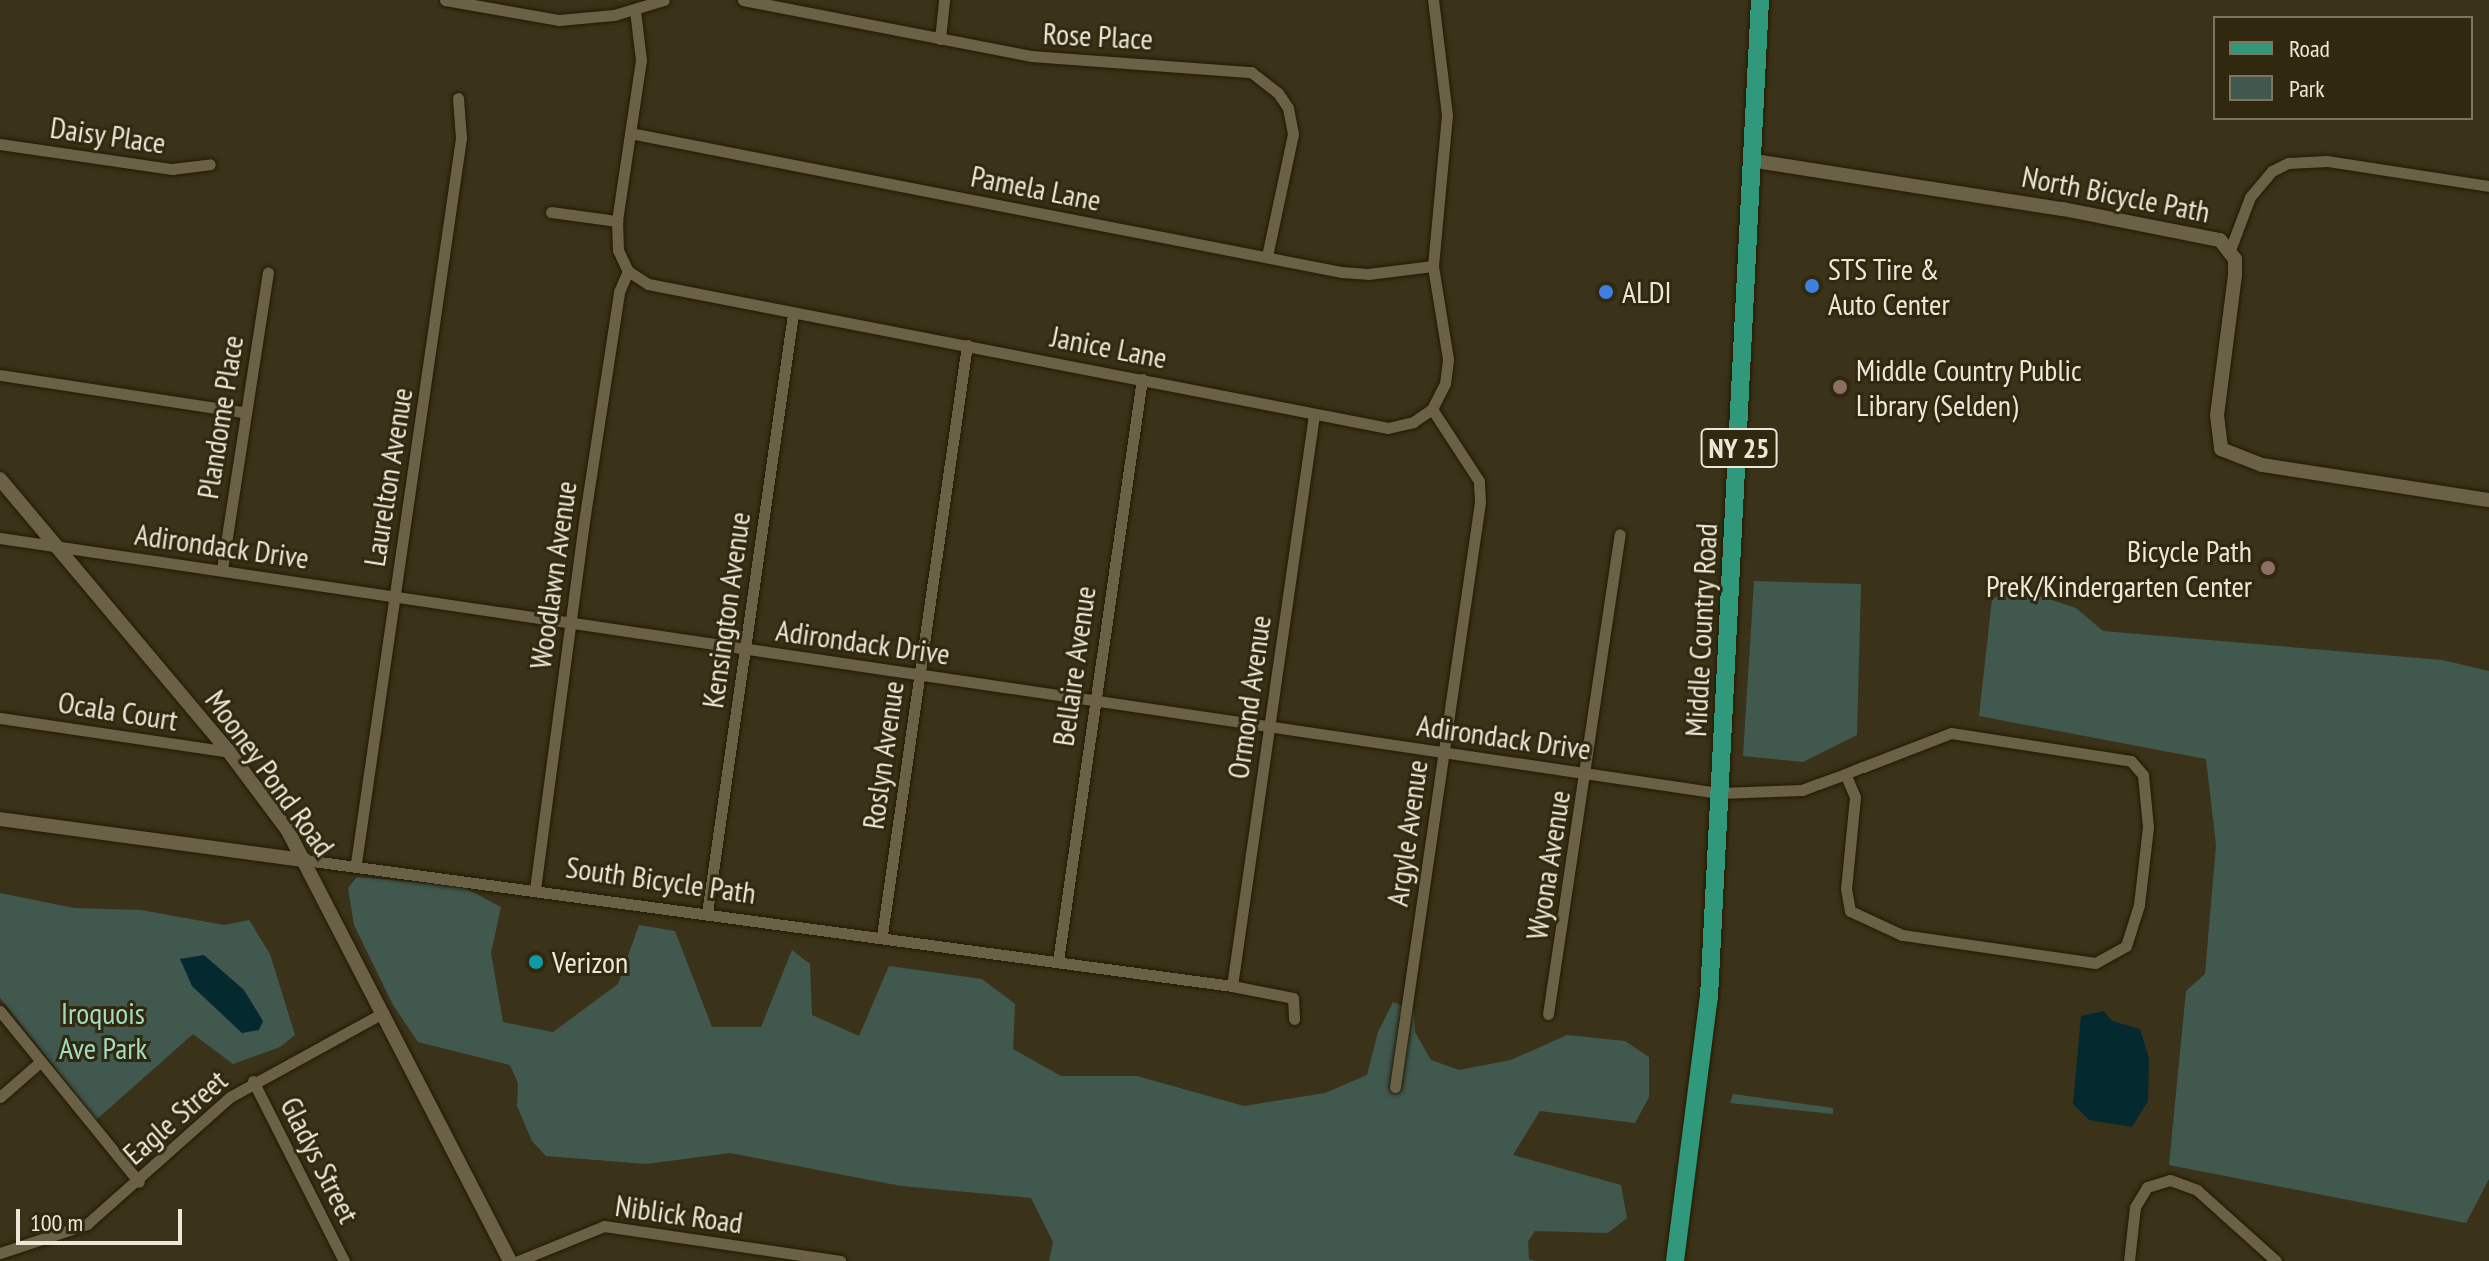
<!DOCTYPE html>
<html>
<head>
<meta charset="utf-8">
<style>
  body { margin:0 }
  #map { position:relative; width:2489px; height:1261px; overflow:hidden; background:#3b3319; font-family:"PT Sans Narrow",sans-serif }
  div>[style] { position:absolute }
  .green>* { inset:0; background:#41584e }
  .water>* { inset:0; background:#04292e }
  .roads { filter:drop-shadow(0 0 2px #221a02) drop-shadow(0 0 2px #221a02) }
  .minor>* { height:11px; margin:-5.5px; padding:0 5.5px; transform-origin:5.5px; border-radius:5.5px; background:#6a6146 }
  .tertiary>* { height:14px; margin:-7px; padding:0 7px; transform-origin:7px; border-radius:7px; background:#6a6146 }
  .primary>* { height:18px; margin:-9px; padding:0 9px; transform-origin:9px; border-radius:9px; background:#30997b }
  .dots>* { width:22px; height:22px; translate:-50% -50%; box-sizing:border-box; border:4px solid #31290f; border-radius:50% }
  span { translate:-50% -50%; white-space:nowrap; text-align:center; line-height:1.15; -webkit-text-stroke:6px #31290f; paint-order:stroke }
  .shield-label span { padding:2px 6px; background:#31290f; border:2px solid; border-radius:6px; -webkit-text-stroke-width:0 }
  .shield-label { font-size:28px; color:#ece7d8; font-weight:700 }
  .street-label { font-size:30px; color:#ece7d8 }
  .poi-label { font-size:30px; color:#ece7d8 }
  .left { translate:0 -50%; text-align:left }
  .right { translate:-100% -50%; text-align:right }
  .park-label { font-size:30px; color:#a2dcc1 }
  .legend { position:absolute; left:2213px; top:16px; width:260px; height:104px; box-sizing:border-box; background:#31290f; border:2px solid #7c755f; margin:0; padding:10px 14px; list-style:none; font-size:24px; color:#ece7d8 }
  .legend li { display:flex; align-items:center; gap:16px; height:40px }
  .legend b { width:40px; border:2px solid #7c755f }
  .scale { position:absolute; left:16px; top:1209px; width:166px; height:36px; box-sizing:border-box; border:4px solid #ece7d8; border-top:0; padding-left:10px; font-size:24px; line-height:28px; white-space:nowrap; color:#ece7d8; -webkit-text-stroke:6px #31290f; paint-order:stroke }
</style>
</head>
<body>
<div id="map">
  <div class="green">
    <i style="clip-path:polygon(1754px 581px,1861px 584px,1857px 735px,1803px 762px,1743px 756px)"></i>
    <i style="clip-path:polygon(2015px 588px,2076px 608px,2103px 631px,2442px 660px,2489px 671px,2489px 1179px,2466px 1223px,2169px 1165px,2186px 991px,2205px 974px,2216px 845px,2206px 759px,1979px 716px,1992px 599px)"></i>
    <i style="clip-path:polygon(357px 877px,461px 886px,501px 907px,491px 953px,503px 1022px,553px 1032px,618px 984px,639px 925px,675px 931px,712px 1027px,761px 1027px,792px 950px,810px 964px,812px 1015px,859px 1036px,889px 966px,982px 979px,1015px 1004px,1013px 1049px,1061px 1076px,1137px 1076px,1244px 1106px,1325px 1093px,1367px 1075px,1378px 1032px,1393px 1002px,1414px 1010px,1415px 1032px,1431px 1060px,1459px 1070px,1511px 1060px,1567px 1035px,1625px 1041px,1649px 1057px,1649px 1097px,1635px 1123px,1540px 1111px,1513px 1155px,1621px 1185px,1627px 1218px,1608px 1233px,1535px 1231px,1528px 1241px,1529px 1259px,1536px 1261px,1049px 1261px,1053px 1242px,1031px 1198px,901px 1186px,730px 1153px,646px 1164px,546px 1156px,532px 1141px,517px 1106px,518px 1083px,510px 1065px,418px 1042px,393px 1005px,354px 925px,348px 888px)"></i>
    <i style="clip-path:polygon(0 893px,74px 908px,141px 910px,224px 925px,249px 920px,270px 954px,295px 1035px,280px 1047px,233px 1064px,193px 1034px,96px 1120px,0 998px)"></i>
    <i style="clip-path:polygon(1733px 1094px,1833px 1108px,1833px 1114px,1730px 1103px)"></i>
  </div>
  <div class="water">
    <i style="clip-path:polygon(204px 955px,244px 990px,263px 1021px,259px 1030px,242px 1033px,192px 986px,180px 959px)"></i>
    <i style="clip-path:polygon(2104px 1011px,2112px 1021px,2140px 1029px,2149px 1058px,2148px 1101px,2132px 1127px,2089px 1120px,2073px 1104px,2081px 1016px)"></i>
  </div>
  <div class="roads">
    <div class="minor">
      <i style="left:445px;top:0;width:116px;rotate:10deg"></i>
      <i style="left:559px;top:20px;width:55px;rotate:-5.2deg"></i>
      <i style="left:614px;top:15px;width:52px;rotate:-16.7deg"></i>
      <i style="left:743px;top:0;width:293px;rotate:11deg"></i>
      <i style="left:1031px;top:56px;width:221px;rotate:4.2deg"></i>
      <i style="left:1251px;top:72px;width:34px;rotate:38deg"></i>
      <i style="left:1278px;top:93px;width:18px;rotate:56deg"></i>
      <i style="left:1288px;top:108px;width:26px;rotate:79deg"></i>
      <i style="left:1293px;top:134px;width:125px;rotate:102deg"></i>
      <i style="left:635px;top:10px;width:50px;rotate:83.2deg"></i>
      <i style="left:641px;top:60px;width:163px;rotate:98.5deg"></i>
      <i style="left:617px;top:221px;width:29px;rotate:88deg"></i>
      <i style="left:618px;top:250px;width:23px;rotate:65deg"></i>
      <i style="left:628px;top:271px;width:24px;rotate:33deg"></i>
      <i style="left:648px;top:284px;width:754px;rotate:11.01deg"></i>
      <i style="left:1388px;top:428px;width:26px;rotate:-13deg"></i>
      <i style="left:1413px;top:422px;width:23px;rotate:-34deg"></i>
      <i style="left:1432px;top:409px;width:28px;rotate:-63deg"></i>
      <i style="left:1445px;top:384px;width:25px;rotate:-83deg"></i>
      <i style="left:1448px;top:359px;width:94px;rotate:-99.2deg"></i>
      <i style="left:1433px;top:266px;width:152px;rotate:-84.7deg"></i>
      <i style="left:1447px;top:115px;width:116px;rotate:-96.9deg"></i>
      <i style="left:940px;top:39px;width:39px;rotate:-84deg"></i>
      <i style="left:630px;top:133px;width:724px;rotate:11.06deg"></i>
      <i style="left:1341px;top:272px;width:27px;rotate:4deg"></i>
      <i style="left:1368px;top:274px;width:65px;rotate:-7deg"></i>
      <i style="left:0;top:144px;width:174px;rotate:8.3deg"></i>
      <i style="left:172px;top:169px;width:38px;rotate:-7deg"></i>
      <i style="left:551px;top:212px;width:67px;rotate:7.8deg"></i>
      <i style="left:2230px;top:250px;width:57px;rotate:-69.3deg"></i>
      <i style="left:2250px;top:197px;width:34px;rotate:-50deg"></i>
      <i style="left:2272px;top:171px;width:18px;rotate:-27deg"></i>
      <i style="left:2288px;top:163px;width:39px;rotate:-3deg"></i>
      <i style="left:2327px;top:161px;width:164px;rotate:8.8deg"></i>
      <i style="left:0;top:375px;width:246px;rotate:8.7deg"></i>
      <i style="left:0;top:538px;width:1738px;rotate:8.44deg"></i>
      <i style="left:1719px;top:793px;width:83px;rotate:-2.1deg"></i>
      <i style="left:1802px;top:790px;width:17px;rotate:-21deg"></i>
      <i style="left:1818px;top:784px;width:29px;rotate:-20deg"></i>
      <i style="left:1845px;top:774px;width:18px;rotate:-22deg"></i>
      <i style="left:1862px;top:767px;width:1px"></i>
      <i style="left:1863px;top:767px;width:94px;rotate:-21.1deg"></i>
      <i style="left:1951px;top:733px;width:182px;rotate:8.8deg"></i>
      <i style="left:2131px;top:761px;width:18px;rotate:49deg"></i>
      <i style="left:2143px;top:775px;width:52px;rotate:84.5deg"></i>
      <i style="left:2148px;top:827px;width:79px;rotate:96.6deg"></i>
      <i style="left:2139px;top:905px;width:43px;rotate:107.6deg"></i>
      <i style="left:2126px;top:946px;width:35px;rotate:151deg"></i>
      <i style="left:2095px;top:963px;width:195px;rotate:-171.7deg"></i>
      <i style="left:1902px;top:935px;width:57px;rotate:-155.2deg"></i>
      <i style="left:1850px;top:911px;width:22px;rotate:-100deg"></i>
      <i style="left:1846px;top:889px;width:92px;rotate:-84.4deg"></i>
      <i style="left:1855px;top:797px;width:25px;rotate:-113deg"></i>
      <i style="left:222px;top:569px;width:300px;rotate:-81.2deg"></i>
      <i style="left:0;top:718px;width:232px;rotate:8.4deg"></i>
      <i style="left:305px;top:860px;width:936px;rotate:7.74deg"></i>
      <i style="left:1232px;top:986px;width:62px;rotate:11.1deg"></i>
      <i style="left:1293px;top:998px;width:21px;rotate:87deg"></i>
      <i style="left:356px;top:863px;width:733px;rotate:-81.76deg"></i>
      <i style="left:461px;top:138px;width:40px;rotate:-94.3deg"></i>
      <i style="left:535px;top:889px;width:377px;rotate:-82.4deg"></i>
      <i style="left:585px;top:515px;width:226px;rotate:-81.3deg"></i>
      <i style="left:619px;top:292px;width:23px;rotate:-67deg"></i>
      <i style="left:707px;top:913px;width:605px;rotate:-81.83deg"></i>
      <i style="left:882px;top:935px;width:596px;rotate:-81.8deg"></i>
      <i style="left:1058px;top:961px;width:588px;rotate:-81.79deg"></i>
      <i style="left:1232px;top:986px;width:577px;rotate:-81.83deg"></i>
      <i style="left:0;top:1011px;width:220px;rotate:50.9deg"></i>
      <i style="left:1548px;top:1014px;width:485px;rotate:-81.5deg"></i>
      <i style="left:253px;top:1081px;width:202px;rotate:63.2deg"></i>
      <i style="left:1395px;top:1087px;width:591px;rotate:-81.73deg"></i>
      <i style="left:1480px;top:502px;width:21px;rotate:-93deg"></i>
      <i style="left:1479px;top:481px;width:86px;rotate:-123.1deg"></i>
      <i style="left:0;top:1097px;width:53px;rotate:-41.2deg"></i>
      <i style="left:0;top:1253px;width:92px;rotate:-18.4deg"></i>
      <i style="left:87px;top:1224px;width:191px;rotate:-41.6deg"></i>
      <i style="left:230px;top:1097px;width:175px;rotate:-28.8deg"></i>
      <i style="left:518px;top:1261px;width:93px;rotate:-22.1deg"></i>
      <i style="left:604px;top:1226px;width:239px;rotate:8.4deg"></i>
      <i style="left:2129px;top:1261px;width:54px;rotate:-83.7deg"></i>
      <i style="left:2135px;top:1207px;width:23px;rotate:-59deg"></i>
      <i style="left:2147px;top:1187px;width:24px;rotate:-17deg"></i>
      <i style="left:2170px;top:1180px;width:29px;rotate:20deg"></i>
      <i style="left:2197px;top:1190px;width:106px;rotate:41.9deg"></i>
    </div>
    <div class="tertiary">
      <i style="left:1755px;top:161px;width:312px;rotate:8.9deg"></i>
      <i style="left:2063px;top:209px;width:160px;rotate:11.2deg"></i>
      <i style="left:2220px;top:240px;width:24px;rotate:52deg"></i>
      <i style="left:2235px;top:259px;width:16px;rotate:90deg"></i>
      <i style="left:2235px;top:275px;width:141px;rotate:97.3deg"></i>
      <i style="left:2217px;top:415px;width:34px;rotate:83deg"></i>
      <i style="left:2221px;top:449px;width:44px;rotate:21.3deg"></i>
      <i style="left:2262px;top:465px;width:230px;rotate:8.8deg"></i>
      <i style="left:0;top:479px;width:356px;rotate:50deg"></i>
      <i style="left:229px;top:752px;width:99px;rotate:53.2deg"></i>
      <i style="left:288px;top:831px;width:484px;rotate:62.7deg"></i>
      <i style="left:0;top:819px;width:308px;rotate:7.7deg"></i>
    </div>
    <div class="primary">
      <i style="left:1675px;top:1261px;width:266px;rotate:-82.7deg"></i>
      <i style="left:1709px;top:997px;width:998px;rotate:-87.07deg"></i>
    </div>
  </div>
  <div class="dots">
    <i style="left:1812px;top:286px;background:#3f7fe0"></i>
    <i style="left:1606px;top:292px;background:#3f7fe0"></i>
    <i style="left:1840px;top:387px;background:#8d6e63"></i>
    <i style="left:2268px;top:568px;background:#8d6e63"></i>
    <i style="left:536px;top:962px;background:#0f9aa8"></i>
  </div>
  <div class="shield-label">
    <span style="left:1739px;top:448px">NY 25</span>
  </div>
  <div class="street-label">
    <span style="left:1098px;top:36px;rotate:3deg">Rose Place</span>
    <span style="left:108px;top:135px;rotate:8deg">Daisy Place</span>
    <span style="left:1036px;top:188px;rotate:11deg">Pamela Lane</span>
    <span style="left:2116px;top:194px;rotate:11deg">North Bicycle Path</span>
    <span style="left:1109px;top:347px;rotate:11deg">Janice Lane</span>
    <span style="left:220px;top:417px;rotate:-81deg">Plandome Place</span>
    <span style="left:388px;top:477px;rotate:-81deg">Laurelton Avenue</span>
    <span style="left:222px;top:546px;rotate:8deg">Adirondack Drive</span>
    <span style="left:553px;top:575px;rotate:-82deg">Woodlawn Avenue</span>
    <span style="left:726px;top:610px;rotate:-82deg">Kensington Avenue</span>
    <span style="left:1701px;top:630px;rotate:-87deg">Middle Country Road</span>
    <span style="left:863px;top:642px;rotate:8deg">Adirondack Drive</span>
    <span style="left:1074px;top:666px;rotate:-82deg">Bellaire Avenue</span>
    <span style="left:1249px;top:697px;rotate:-82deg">Ormond Avenue</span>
    <span style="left:118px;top:711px;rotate:9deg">Ocala Court</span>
    <span style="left:1504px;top:737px;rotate:8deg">Adirondack Drive</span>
    <span style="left:883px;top:755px;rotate:-82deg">Roslyn Avenue</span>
    <span style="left:270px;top:773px;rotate:54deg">Mooney Pond Road</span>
    <span style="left:1407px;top:833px;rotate:-82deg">Argyle Avenue</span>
    <span style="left:1548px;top:865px;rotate:-81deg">Wyona Avenue</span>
    <span style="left:661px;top:880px;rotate:8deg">South Bicycle Path</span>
    <span style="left:175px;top:1117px;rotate:-41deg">Eagle Street</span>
    <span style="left:320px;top:1160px;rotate:63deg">Gladys Street</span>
    <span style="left:679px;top:1214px;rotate:8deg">Niblick Road</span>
  </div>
  <div class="poi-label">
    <span class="left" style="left:1828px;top:286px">STS Tire &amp;<br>Auto Center</span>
    <span class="left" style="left:1622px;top:292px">ALDI</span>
    <span class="left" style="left:1856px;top:387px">Middle Country Public<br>Library (Selden)</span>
    <span class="right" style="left:2252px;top:568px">Bicycle Path<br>PreK/Kindergarten Center</span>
    <span class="left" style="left:552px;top:962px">Verizon</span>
  </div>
  <div class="park-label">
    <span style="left:103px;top:1030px">Iroquois<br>Ave Park</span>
  </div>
  <ul class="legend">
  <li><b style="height:10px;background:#30997b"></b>Road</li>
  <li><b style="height:22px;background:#41584e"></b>Park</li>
  </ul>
  <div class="scale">100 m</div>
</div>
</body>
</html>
